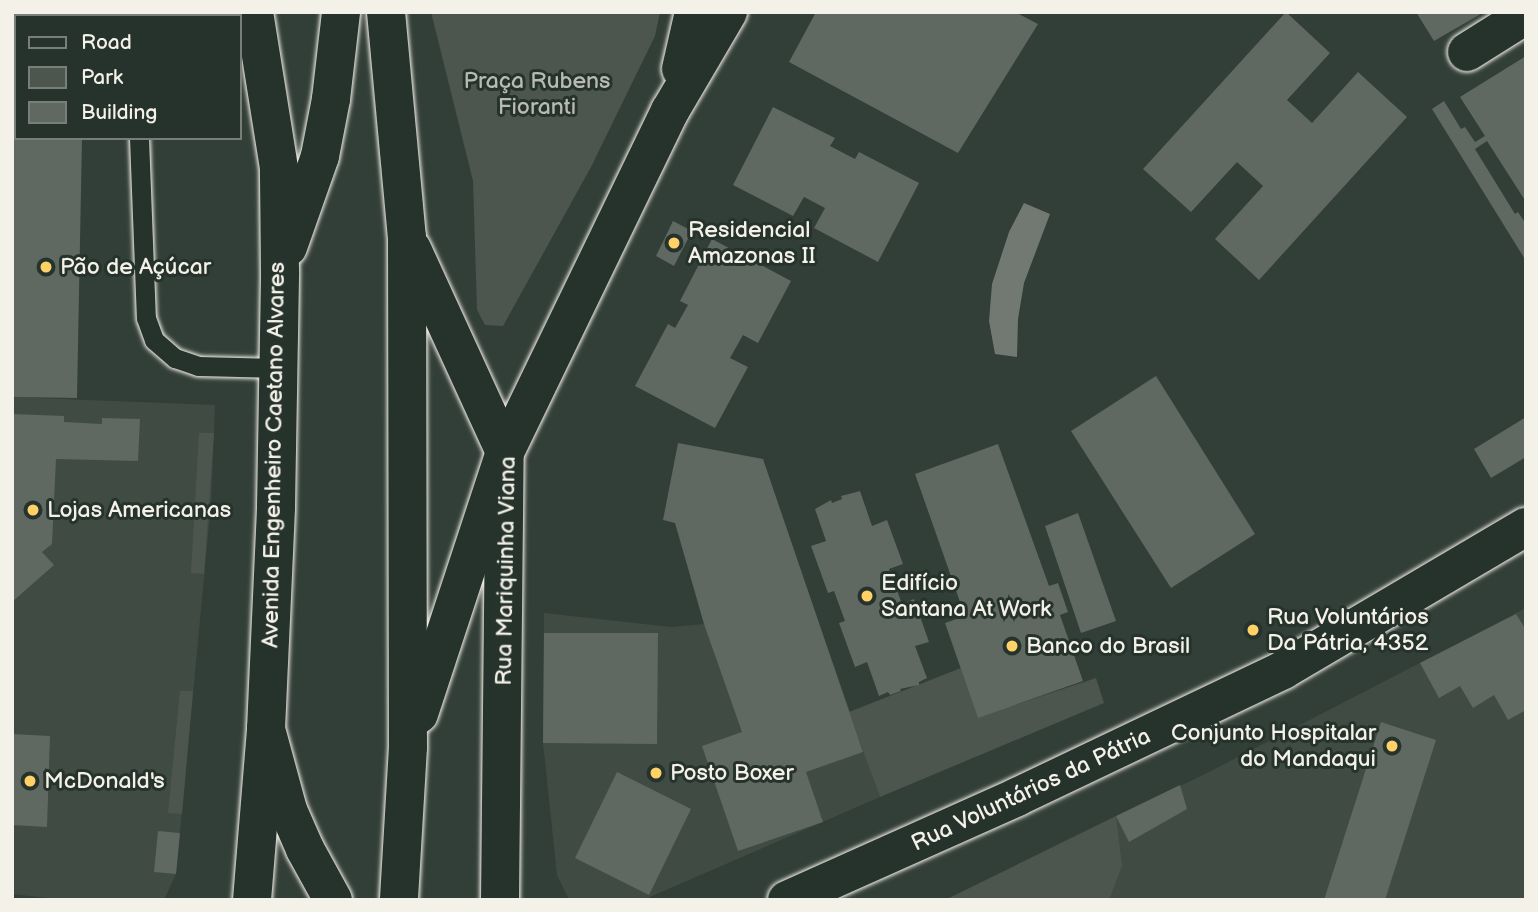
<!DOCTYPE html>
<html>
<head>
<meta charset="utf-8">
<style>
  body { margin:0 }
  #map { position:relative; width:1538px; height:912px; overflow:hidden; background:#323e38; font-family:"Balsamiq Sans",sans-serif }
  div>[style] { position:absolute }
  .built>* { inset:0; background:#404b44 }
  .green>* { inset:0; background:#4c564f }
  .water>* { inset:0; background:#727972 }
  .building>* { inset:0; background:#5f6861 }
  .roads { filter:drop-shadow(0 0 2px #f4f1e8) drop-shadow(0 0 2px #f4f1e8) }
  .lane>* { height:19px; margin:-9.5px; padding:0 9.5px; transform-origin:9.5px; border-radius:9.5px; background:#26332d }
  .street>* { height:38px; margin:-19px; padding:0 19px; transform-origin:19px; border-radius:19px; background:#26332d }
  .secondary>* { height:38px; margin:-19px; padding:0 19px; transform-origin:19px; border-radius:19px; background:#26332d }
  .primary>* { height:38px; margin:-19px; padding:0 19px; transform-origin:19px; border-radius:19px; background:#26332d }
  .dots>* { width:19px; height:19px; translate:-50% -50%; box-sizing:border-box; border:4px solid #26332d; border-radius:50% }
  span { translate:-50% -50%; white-space:nowrap; text-align:center; line-height:1.15; -webkit-text-stroke:6px #26332d; paint-order:stroke }
  .park-label { font-size:23px; color:#b9bbb2 }
  .poi-label { font-size:23px; color:#f4f1e8 }
  .left { translate:0 -50%; text-align:left }
  .right { translate:-100% -50%; text-align:right }
  .street-label { font-size:23px; color:#f4f1e8 }
  .frame { position:absolute; inset:0; border:14px solid #f4f1e8; pointer-events:none }
  .legend { position:absolute; left:14px; top:14px; width:228px; height:126px; box-sizing:border-box; background:#26332d; border:2px solid #787f78; margin:0; padding:9px 12px; list-style:none; font-size:21px; color:#f4f1e8 }
  .legend li { display:flex; align-items:center; gap:14px; height:35px }
  .legend b { width:35px; border:2px solid #787f78 }
</style>
</head>
<body>
<div id="map">
  <div class="built">
    <i style="clip-path:polygon(12px 397px,215px 405px,211px 503px,176px 874px,164px 900px,65px 900px,12px 894px)"></i>
    <i style="clip-path:polygon(807px 589px,880px 797px,643px 900px,569px 900px,557px 875px,543px 743px,544px 613px,671px 627px,704px 624px)"></i>
    <i style="clip-path:polygon(1526px 608px,1526px 900px,945px 900px,1209px 772px)"></i>
  </div>
  <div class="green">
    <i style="clip-path:polygon(431px 12px,660px 12px,655px 36px,591px 167px,503px 326px,485px 325px,477px 310px,473px 181px)"></i>
    <i style="clip-path:polygon(199px 433px,214px 433px,204px 574px,191px 573px)"></i>
    <i style="clip-path:polygon(961px 668px,978px 717px,1096px 678px,1104px 703px,880px 797px,849px 712px)"></i>
    <i style="clip-path:polygon(180px 691px,193px 691px,182px 814px,168px 813px)"></i>
    <i style="clip-path:polygon(1116px 816px,1122px 866px,1109px 900px,945px 900px)"></i>
  </div>
  <div class="water">
    <i style="clip-path:polygon(1024px 203px,1050px 214px,1024px 283px,1018px 319px,1017px 357px,995px 354px,989px 321px,992px 284px,1009px 232px)"></i>
  </div>
  <div class="building">
    <i style="clip-path:polygon(816px 12px,1015px 12px,1038px 24px,958px 153px,789px 62px)"></i>
    <i style="clip-path:polygon(1286px 12px,1330px 53px,1287px 100px,1312px 123px,1358px 72px,1407px 117px,1259px 280px,1215px 239px,1263px 186px,1237px 162px,1191px 212px,1143px 169px)"></i>
    <i style="clip-path:polygon(1416px 12px,1484px 12px,1434px 41px)"></i>
    <i style="clip-path:polygon(12px 34px,16px 34px,16px 138px,82px 138px,77px 398px,12px 397px)"></i>
    <i style="clip-path:polygon(1526px 56px,1526px 202px,1487px 141px,1475px 149px,1515px 214px,1518px 212px,1526px 224px,1526px 261px,1432px 109px,1444px 101px,1461px 129px,1465px 127px,1475px 142px,1485px 136px,1460px 97px)"></i>
    <i style="clip-path:polygon(773px 107px,835px 138px,830px 146px,855px 159px,859px 152px,919px 183px,878px 262px,814px 228px,825px 208px,804px 197px,793px 216px,733px 185px)"></i>
    <i style="clip-path:polygon(673px 221px,692px 231px,674px 266px,656px 256px)"></i>
    <i style="clip-path:polygon(712px 239px,791px 281px,758px 343px,743px 335px,730px 358px,748px 367px,715px 428px,635px 386px,668px 324px,675px 328px,688px 305px,680px 301px)"></i>
    <i style="clip-path:polygon(1156px 376px,1255px 534px,1171px 588px,1071px 431px)"></i>
    <i style="clip-path:polygon(12px 414px,64px 416px,64px 422px,102px 424px,102px 418px,140px 419px,138px 461px,56px 459px,52px 544px,42px 552px,54px 565px,12px 602px)"></i>
    <i style="clip-path:polygon(1526px 417px,1526px 457px,1491px 478px,1474px 449px)"></i>
    <i style="clip-path:polygon(678px 443px,763px 459px,863px 752px,806px 772px,823px 822px,738px 851px,702px 746px,742px 732px,704px 624px,675px 523px,663px 520px)"></i>
    <i style="clip-path:polygon(998px 444px,1049px 586px,1058px 583px,1068px 612px,1060px 615px,1083px 681px,978px 718px,945px 623px,965px 616px,915px 474px)"></i>
    <i style="clip-path:polygon(860px 491px,872px 526px,887px 520px,903px 564px,889px 569px,902px 604px,914px 599px,929px 642px,915px 646px,927px 678px,919px 682px,919px 685px,900px 689px,901px 691px,890px 695px,888px 692px,879px 696px,867px 662px,855px 667px,839px 623px,845px 621px,834px 591px,828px 593px,811px 546px,826px 541px,815px 509px,831px 500px,832px 503px,842px 499px,841px 496px)"></i>
    <i style="clip-path:polygon(1078px 513px,1116px 621px,1081px 633px,1045px 526px)"></i>
    <i style="clip-path:polygon(1516px 614px,1526px 630px,1526px 710px,1508px 720px,1494px 695px,1473px 708px,1460px 686px,1439px 698px,1420px 663px)"></i>
    <i style="clip-path:polygon(544px 633px,658px 633px,657px 744px,543px 743px)"></i>
    <i style="clip-path:polygon(1381px 722px,1436px 740px,1385px 900px,1324px 900px)"></i>
    <i style="clip-path:polygon(12px 734px,50px 736px,47px 827px,12px 825px)"></i>
    <i style="clip-path:polygon(617px 772px,691px 809px,649px 895px,575px 858px)"></i>
    <i style="clip-path:polygon(1180px 785px,1187px 809px,1129px 842px,1116px 816px)"></i>
    <i style="clip-path:polygon(158px 831px,180px 833px,176px 874px,154px 872px)"></i>
  </div>
  <div class="roads">
    <div class="lane">
      <i style="left:12px;top:27px;width:4px"></i>
      <i style="left:139px;top:138px;width:180px;rotate:87.8deg"></i>
      <i style="left:146px;top:318px;width:23px;rotate:70deg"></i>
      <i style="left:154px;top:340px;width:28px;rotate:41deg"></i>
      <i style="left:175px;top:358px;width:24px;rotate:19deg"></i>
      <i style="left:198px;top:366px;width:81px;rotate:1.4deg"></i>
    </div>
    <div class="street">
      <i style="left:1467px;top:52px;width:70px;rotate:-32.1deg"></i>
    </div>
    <div class="secondary">
      <i style="left:386px;top:12px;width:226px;rotate:84.7deg"></i>
      <i style="left:407px;top:237px;width:510px;rotate:89.89deg"></i>
      <i style="left:408px;top:747px;width:153px;rotate:93.4deg"></i>
      <i style="left:681px;top:69px;width:58px;rotate:-77.2deg"></i>
      <i style="left:288px;top:247px;width:96px;rotate:-70.6deg"></i>
      <i style="left:320px;top:156px;width:58px;rotate:-79.1deg"></i>
      <i style="left:331px;top:99px;width:88px;rotate:-83.4deg"></i>
      <i style="left:412px;top:249px;width:223px;rotate:65.4deg"></i>
      <i style="left:505px;top:452px;width:276px;rotate:108.2deg"></i>
      <i style="left:252px;top:900px;width:172px;rotate:-85.3deg"></i>
      <i style="left:266px;top:729px;width:222px;rotate:-87.4deg"></i>
      <i style="left:276px;top:507px;width:235px;rotate:-89deg"></i>
      <i style="left:280px;top:272px;width:104px;rotate:-90.6deg"></i>
      <i style="left:279px;top:168px;width:158px;rotate:-99.1deg"></i>
      <i style="left:500px;top:900px;width:448px;rotate:-89.4deg"></i>
      <i style="left:505px;top:452px;width:379px;rotate:-64.2deg"></i>
      <i style="left:670px;top:111px;width:115px;rotate:-59.6deg"></i>
    </div>
    <div class="primary">
      <i style="left:266px;top:729px;width:84px;rotate:74.8deg"></i>
      <i style="left:288px;top:810px;width:43px;rotate:66.4deg"></i>
      <i style="left:305px;top:849px;width:58px;rotate:61.2deg"></i>
      <i style="left:787px;top:900px;width:252px;rotate:-24.1deg"></i>
      <i style="left:1017px;top:797px;width:295px;rotate:-25.5deg"></i>
      <i style="left:1283px;top:670px;width:282px;rotate:-30.5deg"></i>
    </div>
  </div>
  <div class="dots">
    <i style="left:674px;top:243px;background:#ffd166"></i>
    <i style="left:46px;top:267px;background:#ffd166"></i>
    <i style="left:33px;top:510px;background:#ffd166"></i>
    <i style="left:867px;top:596px;background:#ffd166"></i>
    <i style="left:1253px;top:630px;background:#ffd166"></i>
    <i style="left:1012px;top:646px;background:#ffd166"></i>
    <i style="left:1392px;top:746px;background:#ffd166"></i>
    <i style="left:656px;top:773px;background:#ffd166"></i>
    <i style="left:30px;top:781px;background:#ffd166"></i>
  </div>
  <div class="park-label">
    <span style="left:537px;top:94px">Praça Rubens<br>Fioranti</span>
  </div>
  <div class="poi-label">
    <span class="left" style="left:688px;top:243px">Residencial<br>Amazonas II</span>
    <span class="left" style="left:60px;top:267px">Pão de Açúcar</span>
    <span class="left" style="left:47px;top:510px">Lojas Americanas</span>
    <span class="left" style="left:881px;top:596px">Edifício<br>Santana At Work</span>
    <span class="left" style="left:1267px;top:630px">Rua Voluntários<br>Da Pátria, 4352</span>
    <span class="left" style="left:1026px;top:646px">Banco do Brasil</span>
    <span class="right" style="left:1376px;top:746px">Conjunto Hospitalar<br>do Mandaqui</span>
    <span class="left" style="left:670px;top:773px">Posto Boxer</span>
    <span class="left" style="left:44px;top:781px">McDonald's</span>
  </div>
  <div class="street-label">
    <span style="left:274px;top:455px;rotate:-89deg">Avenida Engenheiro Caetano Alvares</span>
    <span style="left:506px;top:571px;rotate:-89deg">Rua Mariquinha Viana</span>
    <span style="left:1031px;top:790px;rotate:-25deg">Rua Voluntários da Pátria</span>
  </div>
  <div class="frame"></div>
  <ul class="legend">
  <li><b style="height:9px;background:#26332d"></b>Road</li>
  <li><b style="height:19px;background:#4c564f"></b>Park</li>
  <li><b style="height:19px;background:#5f6861"></b>Building</li>
  </ul>
</div>
</body>
</html>
